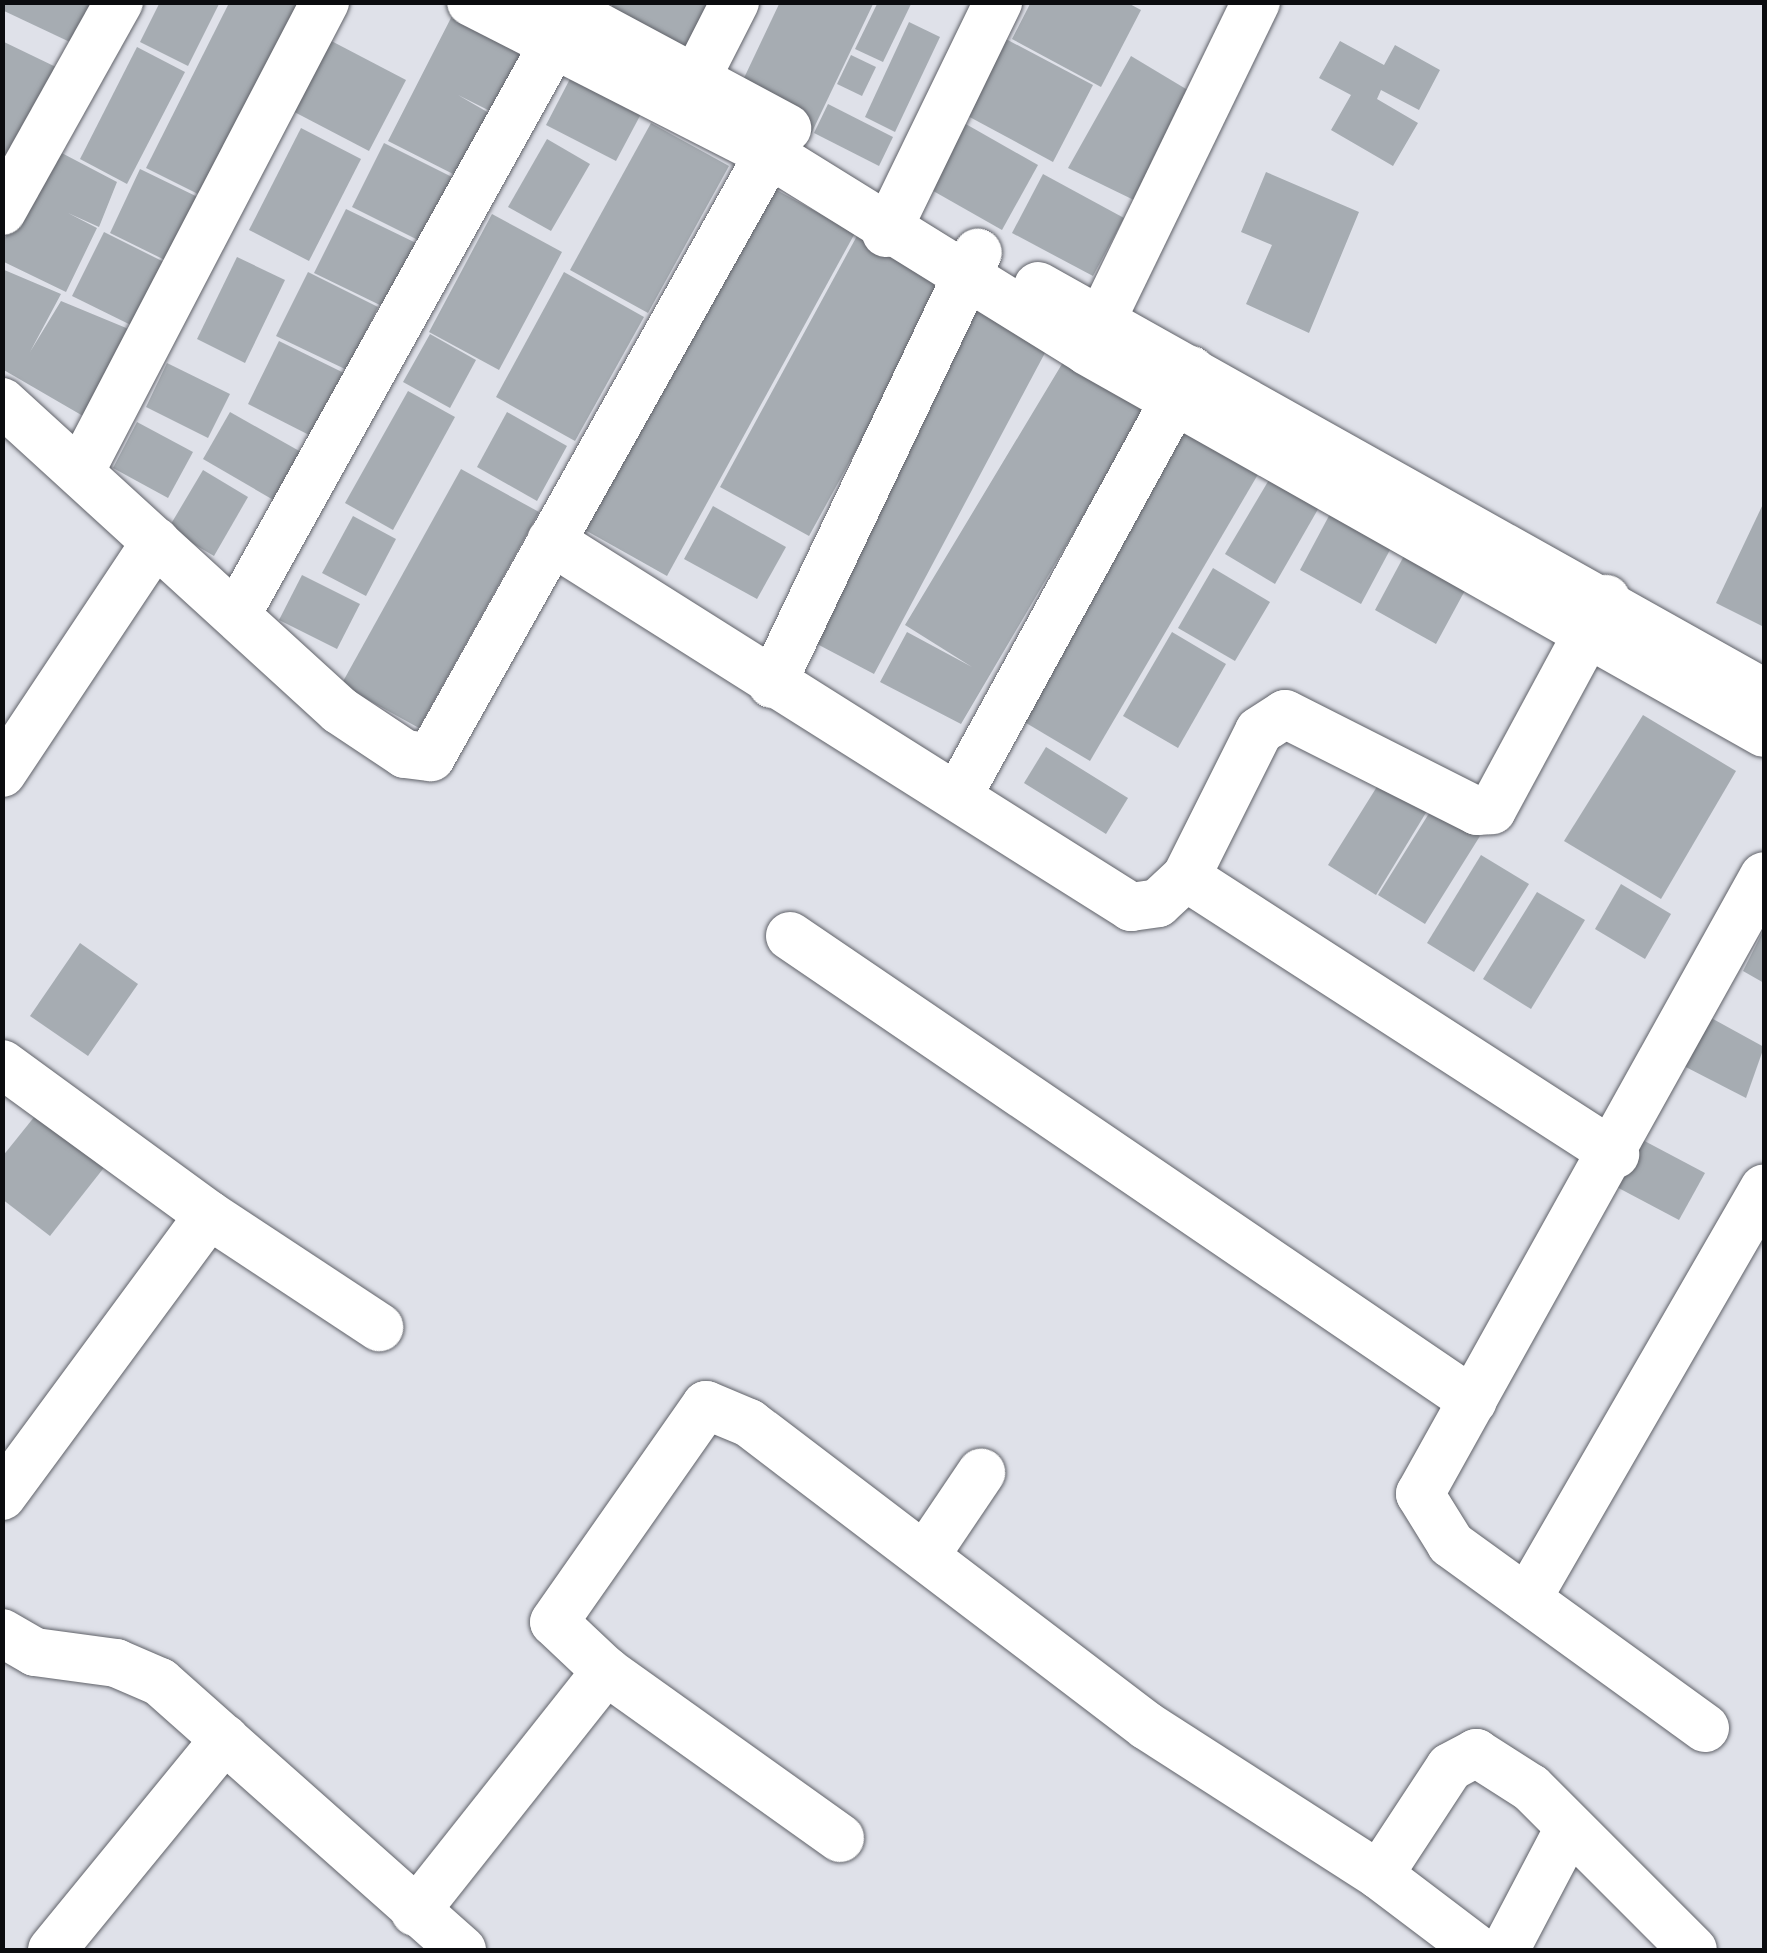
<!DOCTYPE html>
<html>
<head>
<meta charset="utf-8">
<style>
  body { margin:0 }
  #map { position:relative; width:1767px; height:1953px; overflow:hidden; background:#dfe1e9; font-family:"Archivo Narrow",sans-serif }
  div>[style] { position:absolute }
  .building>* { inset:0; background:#a6acb2 }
  .roads { filter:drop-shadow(0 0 2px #606269) drop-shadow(0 0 2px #606269) }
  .street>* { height:48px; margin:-24px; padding:0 24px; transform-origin:24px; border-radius:24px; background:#fff }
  span { translate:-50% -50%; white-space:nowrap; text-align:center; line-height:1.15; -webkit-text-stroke:8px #eceff7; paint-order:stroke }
  .frame { position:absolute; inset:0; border:5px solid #0b0c0f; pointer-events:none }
</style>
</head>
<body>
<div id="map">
  <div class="building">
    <i style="clip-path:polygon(6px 2px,93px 2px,72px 43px,2px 10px)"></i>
    <i style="clip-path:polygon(160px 2px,220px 2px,188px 66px,140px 42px)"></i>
    <i style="clip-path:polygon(614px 2px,713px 2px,684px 57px,607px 16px)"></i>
    <i style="clip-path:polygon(780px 2px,874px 2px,811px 134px,735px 97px)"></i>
    <i style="clip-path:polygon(878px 2px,912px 2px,883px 62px,855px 49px)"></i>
    <i style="clip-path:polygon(1031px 2px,1126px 2px,1141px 10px,1101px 87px,1012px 39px)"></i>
    <i style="clip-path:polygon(229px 3px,297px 3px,312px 10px,216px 203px,146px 168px)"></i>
    <i style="clip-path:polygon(453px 14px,523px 49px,492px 112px,458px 95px,489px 113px,457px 176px,388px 141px)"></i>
    <i style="clip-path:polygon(909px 22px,940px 37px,895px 132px,865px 117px)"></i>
    <i style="clip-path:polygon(318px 34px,406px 80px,369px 151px,281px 105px)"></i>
    <i style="clip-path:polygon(1004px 38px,1093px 85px,1053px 162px,964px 114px)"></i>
    <i style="clip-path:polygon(2px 41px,58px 68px,2px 180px)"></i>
    <i style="clip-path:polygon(1340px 41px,1384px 65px,1395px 45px,1440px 70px,1419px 110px,1381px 90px,1377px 99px,1418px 123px,1393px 166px,1331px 130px,1351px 95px,1319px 78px)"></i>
    <i style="clip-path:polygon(137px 47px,185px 72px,127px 184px,80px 159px)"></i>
    <i style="clip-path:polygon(851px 55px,876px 67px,862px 96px,837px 84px)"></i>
    <i style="clip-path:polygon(1131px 56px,1196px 95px,1140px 203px,1068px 168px)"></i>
    <i style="clip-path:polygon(572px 75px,642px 112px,616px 161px,546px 125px)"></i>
    <i style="clip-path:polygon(828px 104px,893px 137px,879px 166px,814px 133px)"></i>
    <i style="clip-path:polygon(651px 123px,729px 166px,648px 313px,570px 270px)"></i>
    <i style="clip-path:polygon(964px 123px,1038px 165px,1002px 230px,928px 188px)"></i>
    <i style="clip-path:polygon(301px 128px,361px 159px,309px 261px,249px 230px)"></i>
    <i style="clip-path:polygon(547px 139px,590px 164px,551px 231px,508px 207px)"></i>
    <i style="clip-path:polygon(384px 143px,454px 178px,422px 242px,352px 207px)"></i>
    <i style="clip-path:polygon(56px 150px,117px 182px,99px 227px,68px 213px,97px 228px,66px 292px,2px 261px,2px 243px)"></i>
    <i style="clip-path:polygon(140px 169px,210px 203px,179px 267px,110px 233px)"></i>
    <i style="clip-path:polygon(1266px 172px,1359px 212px,1309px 333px,1246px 304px,1272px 245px,1241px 232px)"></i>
    <i style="clip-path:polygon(1043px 174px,1124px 218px,1093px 276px,1012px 233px)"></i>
    <i style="clip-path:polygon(773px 188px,855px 233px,667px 576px,585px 530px)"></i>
    <i style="clip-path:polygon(346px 209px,416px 243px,384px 307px,314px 273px)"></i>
    <i style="clip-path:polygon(492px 214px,562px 252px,499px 370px,429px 332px)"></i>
    <i style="clip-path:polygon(104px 232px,174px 267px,143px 331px,72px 296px)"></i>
    <i style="clip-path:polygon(858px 234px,947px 284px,809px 536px,720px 487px)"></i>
    <i style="clip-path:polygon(237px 257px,285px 280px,245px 363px,197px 339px)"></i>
    <i style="clip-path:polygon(2px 269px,61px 294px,30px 352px,61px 301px,131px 330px,83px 416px,2px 369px)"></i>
    <i style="clip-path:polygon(308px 272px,378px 307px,347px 370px,276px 336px)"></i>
    <i style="clip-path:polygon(564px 272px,644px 317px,575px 441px,496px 397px)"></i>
    <i style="clip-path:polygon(982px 297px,1054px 336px,874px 674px,800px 635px)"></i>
    <i style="clip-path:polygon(430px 334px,476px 360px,450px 408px,403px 382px)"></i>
    <i style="clip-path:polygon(279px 341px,348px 375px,317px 439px,248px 404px)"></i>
    <i style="clip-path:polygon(1071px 349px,1152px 399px,961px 724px,880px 682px,907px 632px,972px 667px,905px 625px)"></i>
    <i style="clip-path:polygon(167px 363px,230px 394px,208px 438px,146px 407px)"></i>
    <i style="clip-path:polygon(408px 391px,455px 417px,393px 530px,345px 503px)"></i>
    <i style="clip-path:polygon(230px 412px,310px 457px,282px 505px,203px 459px)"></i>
    <i style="clip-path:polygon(507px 412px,567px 446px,537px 501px,477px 467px)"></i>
    <i style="clip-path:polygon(1192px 415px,1267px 459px,1090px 761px,1016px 717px)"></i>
    <i style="clip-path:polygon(137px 422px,193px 452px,168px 498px,113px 468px)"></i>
    <i style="clip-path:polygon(1276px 468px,1325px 497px,1275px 584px,1225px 554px)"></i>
    <i style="clip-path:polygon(461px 469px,539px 512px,419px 728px,341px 685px)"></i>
    <i style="clip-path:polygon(203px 470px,248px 497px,214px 556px,168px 529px)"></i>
    <i style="clip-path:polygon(1338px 499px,1399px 533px,1361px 604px,1300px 570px)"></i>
    <i style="clip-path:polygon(1764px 502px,1764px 627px,1716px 603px)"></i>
    <i style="clip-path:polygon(713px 506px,786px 547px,757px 599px,684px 559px)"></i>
    <i style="clip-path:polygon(353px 516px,396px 539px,366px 596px,322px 573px)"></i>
    <i style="clip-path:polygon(1413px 539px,1475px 572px,1436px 644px,1375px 610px)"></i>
    <i style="clip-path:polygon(1213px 568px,1270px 602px,1235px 661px,1178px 628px)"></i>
    <i style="clip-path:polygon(302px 575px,360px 604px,337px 649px,279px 620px)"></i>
    <i style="clip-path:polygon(1172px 632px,1226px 664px,1178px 748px,1123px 716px)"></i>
    <i style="clip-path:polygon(1643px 715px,1736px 771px,1661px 899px,1564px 841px)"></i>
    <i style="clip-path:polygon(1046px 747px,1128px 798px,1106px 834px,1024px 783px)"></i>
    <i style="clip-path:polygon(1383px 777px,1430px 806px,1376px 895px,1328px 865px)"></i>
    <i style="clip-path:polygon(1433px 807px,1480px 836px,1425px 924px,1378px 895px)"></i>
    <i style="clip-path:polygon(1481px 855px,1529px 884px,1474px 972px,1427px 943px)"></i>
    <i style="clip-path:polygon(1621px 884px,1671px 914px,1645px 959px,1595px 929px)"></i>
    <i style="clip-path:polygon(1537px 892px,1585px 920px,1531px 1009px,1483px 979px)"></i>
    <i style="clip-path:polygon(1764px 929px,1764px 983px,1743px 971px)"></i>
    <i style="clip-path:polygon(80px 943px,138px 984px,88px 1056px,30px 1016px)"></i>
    <i style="clip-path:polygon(1704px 1014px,1764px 1047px,1746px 1098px,1678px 1063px)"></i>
    <i style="clip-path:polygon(43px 1106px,110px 1160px,50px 1236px,2px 1199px,2px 1157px)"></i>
    <i style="clip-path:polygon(1637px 1137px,1705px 1173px,1679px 1220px,1611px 1184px)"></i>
  </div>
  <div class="roads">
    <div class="street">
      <i style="left:471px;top:2px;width:339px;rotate:27deg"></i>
      <i style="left:773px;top:156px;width:370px;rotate:31.8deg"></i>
      <i style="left:1087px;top:351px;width:777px;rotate:29.43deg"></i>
      <i style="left:552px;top:2px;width:267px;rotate:28.2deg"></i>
      <i style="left:682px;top:106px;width:117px;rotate:-63deg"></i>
      <i style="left:2px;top:211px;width:240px;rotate:-60.8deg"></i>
      <i style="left:886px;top:233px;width:257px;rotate:-64.1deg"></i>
      <i style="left:1038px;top:286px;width:832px;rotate:29.28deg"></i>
      <i style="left:1087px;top:350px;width:387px;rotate:-64.1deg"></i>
      <i style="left:2px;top:402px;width:457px;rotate:42.4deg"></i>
      <i style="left:339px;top:710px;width:79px;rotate:33.7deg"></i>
      <i style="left:405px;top:754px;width:26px;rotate:7deg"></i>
      <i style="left:431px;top:757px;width:722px;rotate:-60.74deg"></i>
      <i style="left:82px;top:468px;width:526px;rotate:-62.46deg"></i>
      <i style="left:551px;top:541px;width:686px;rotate:32.25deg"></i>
      <i style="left:1131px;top:907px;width:27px;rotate:-8deg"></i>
      <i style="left:1158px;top:903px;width:38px;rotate:-43deg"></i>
      <i style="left:1186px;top:877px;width:163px;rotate:-63.4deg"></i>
      <i style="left:1259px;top:731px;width:31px;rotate:-33deg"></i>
      <i style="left:1285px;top:714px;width:215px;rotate:26.8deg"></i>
      <i style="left:1477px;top:811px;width:15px;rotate:-4deg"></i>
      <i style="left:1492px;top:810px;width:240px;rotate:-61.6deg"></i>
      <i style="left:237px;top:614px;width:682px;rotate:-60.95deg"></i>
      <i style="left:772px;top:684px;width:478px;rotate:-64.5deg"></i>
      <i style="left:2px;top:773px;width:278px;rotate:-56.4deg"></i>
      <i style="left:960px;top:792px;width:481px;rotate:-61.3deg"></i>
      <i style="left:1186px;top:877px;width:511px;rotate:32.85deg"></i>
      <i style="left:790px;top:936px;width:826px;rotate:34.25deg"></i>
      <i style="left:2px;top:1064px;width:256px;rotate:36.1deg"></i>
      <i style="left:209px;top:1215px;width:349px;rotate:126.4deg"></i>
      <i style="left:209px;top:1215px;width:204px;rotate:33.4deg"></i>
      <i style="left:927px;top:1553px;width:97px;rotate:-56deg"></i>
      <i style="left:1527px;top:1599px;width:474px;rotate:-60deg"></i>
      <i style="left:2px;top:1633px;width:38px;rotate:30deg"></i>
      <i style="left:35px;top:1652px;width:82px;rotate:7.7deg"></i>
      <i style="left:116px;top:1663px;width:48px;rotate:23.4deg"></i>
      <i style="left:160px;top:1682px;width:404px;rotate:41.6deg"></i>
      <i style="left:1705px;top:1728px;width:314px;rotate:-144.1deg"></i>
      <i style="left:1451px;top:1544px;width:59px;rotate:-121.8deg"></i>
      <i style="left:1420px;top:1494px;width:707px;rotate:-60.9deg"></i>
      <i style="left:840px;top:1838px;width:287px;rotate:-144.5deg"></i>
      <i style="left:606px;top:1671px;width:71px;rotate:-136.7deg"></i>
      <i style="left:554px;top:1622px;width:265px;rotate:-55deg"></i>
      <i style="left:706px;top:1405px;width:47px;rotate:22.7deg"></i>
      <i style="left:749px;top:1423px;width:500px;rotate:37.28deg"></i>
      <i style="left:1147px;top:1726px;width:276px;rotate:32.7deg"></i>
      <i style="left:1379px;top:1875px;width:124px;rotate:37.1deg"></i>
      <i style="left:1379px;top:1875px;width:129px;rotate:-56.7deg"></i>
      <i style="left:1450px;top:1767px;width:30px;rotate:-28deg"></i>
      <i style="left:1476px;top:1753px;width:65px;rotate:32.5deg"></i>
      <i style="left:1531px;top:1788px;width:229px;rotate:45deg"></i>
      <i style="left:415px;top:1912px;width:308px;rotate:-51.6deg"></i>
      <i style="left:52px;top:1950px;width:273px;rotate:-50.7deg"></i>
      <i style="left:1505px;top:1950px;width:138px;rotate:-62.3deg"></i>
    </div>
  </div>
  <div class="frame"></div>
</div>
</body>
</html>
